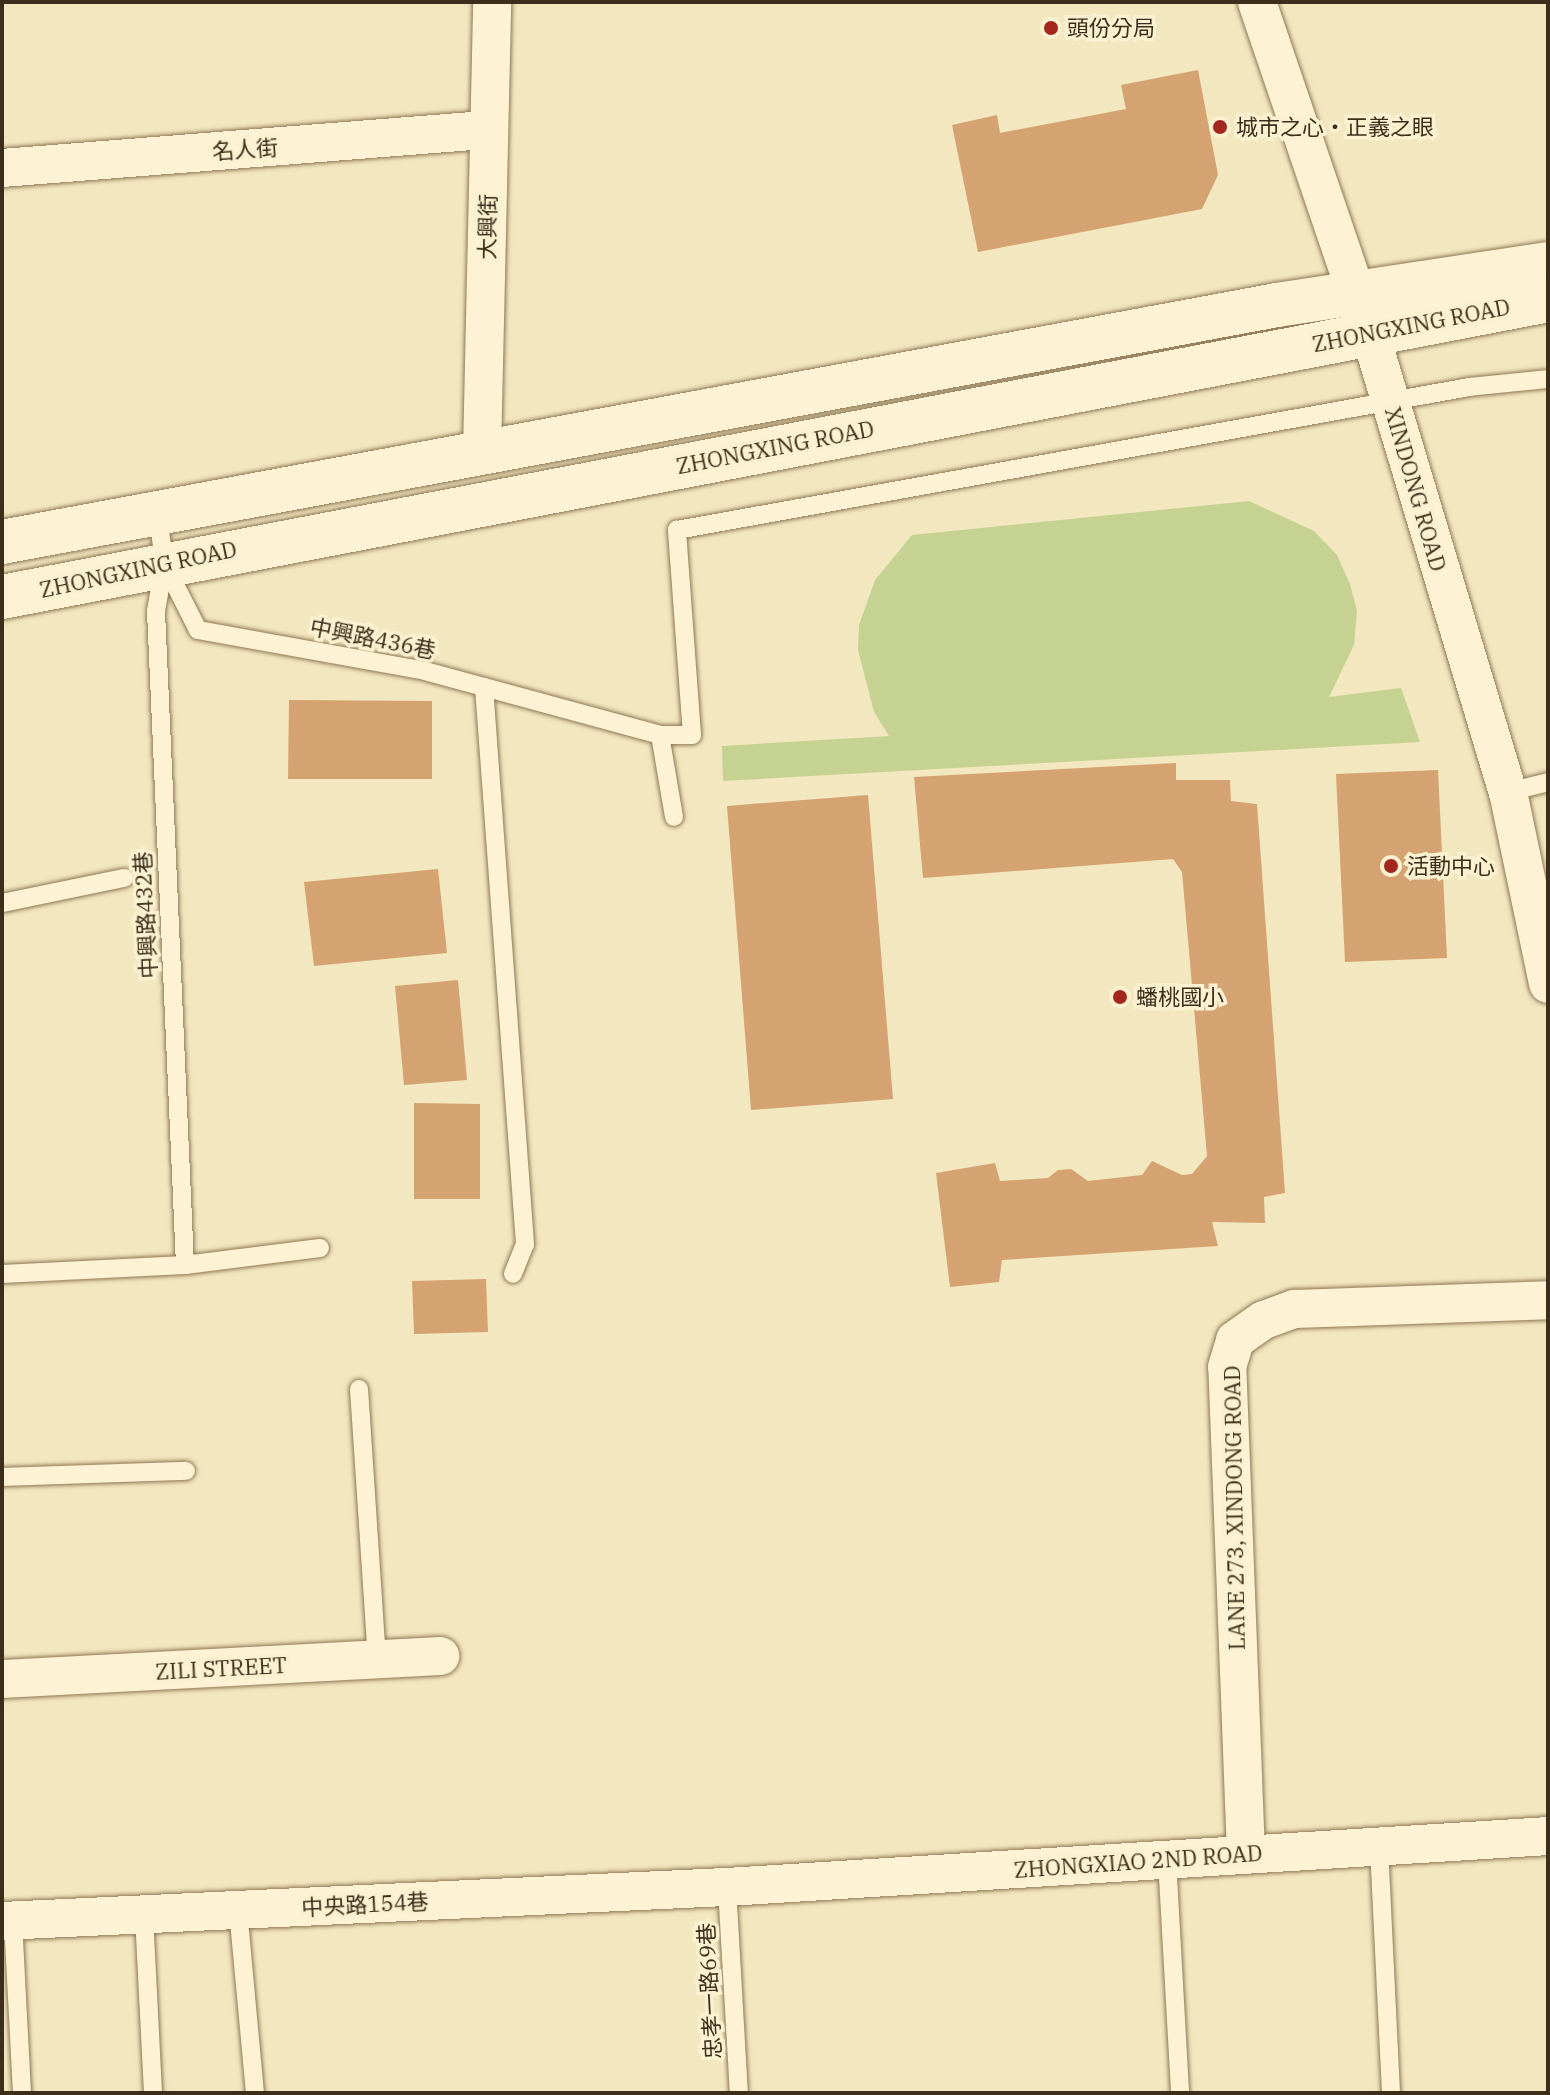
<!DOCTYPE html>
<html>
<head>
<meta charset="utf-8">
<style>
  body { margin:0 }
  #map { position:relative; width:1550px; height:2095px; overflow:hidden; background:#f3e7bf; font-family:"IBM Plex Serif","Noto Sans TC",serif }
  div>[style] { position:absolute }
  .green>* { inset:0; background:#c6d292 }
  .building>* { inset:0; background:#d5a271 }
  .roads { filter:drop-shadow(0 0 2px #8e7855) drop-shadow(0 0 2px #8e7855) }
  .service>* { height:18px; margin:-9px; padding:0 9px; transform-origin:9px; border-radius:9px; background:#fdf3d4 }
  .minor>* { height:38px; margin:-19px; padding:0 19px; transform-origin:19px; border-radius:19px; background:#fdf3d4 }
  .tertiary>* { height:44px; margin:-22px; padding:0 22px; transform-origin:22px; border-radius:22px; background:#fdf3d4 }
  .dots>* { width:22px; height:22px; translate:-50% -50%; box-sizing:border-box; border:4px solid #f9f1d0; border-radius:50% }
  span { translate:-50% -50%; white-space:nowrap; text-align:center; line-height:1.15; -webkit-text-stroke:7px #f9f1d0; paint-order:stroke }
  .poi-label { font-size:22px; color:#3c2e1b }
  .left { translate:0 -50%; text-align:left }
  .street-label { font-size:22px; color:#3c2e1b }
  .frame { position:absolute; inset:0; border:4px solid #3c2e1b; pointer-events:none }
</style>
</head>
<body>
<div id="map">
  <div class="green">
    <i style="clip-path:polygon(1249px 501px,1314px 531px,1337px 555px,1350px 584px,1357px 611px,1354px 645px,1329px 697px,1401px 688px,1420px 742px,723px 781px,722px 746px,889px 736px,874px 712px,858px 650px,859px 625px,875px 580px,912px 535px)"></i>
  </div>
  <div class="building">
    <i style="clip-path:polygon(1198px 70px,1218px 175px,1202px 209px,978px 252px,952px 125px,997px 115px,1000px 133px,1126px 109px,1121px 85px)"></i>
    <i style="clip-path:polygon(289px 700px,432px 701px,432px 779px,288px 779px)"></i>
    <i style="clip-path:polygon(1176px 763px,1176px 780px,1230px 780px,1231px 801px,1257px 804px,1285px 1193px,1264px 1197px,1265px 1223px,1212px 1222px,1218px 1246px,1002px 1260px,999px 1282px,950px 1287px,936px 1173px,995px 1163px,1000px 1181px,1048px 1178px,1058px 1170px,1071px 1169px,1088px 1181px,1142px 1175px,1152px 1161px,1182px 1175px,1192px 1174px,1207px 1156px,1182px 872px,1173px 859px,923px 878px,914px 777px)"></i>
    <i style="clip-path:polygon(1438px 770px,1447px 958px,1345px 962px,1336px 774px)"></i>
    <i style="clip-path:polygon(868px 795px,893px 1099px,751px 1110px,727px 806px)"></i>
    <i style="clip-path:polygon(438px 869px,447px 953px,314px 966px,304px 882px)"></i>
    <i style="clip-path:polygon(458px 980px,467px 1080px,404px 1085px,395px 986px)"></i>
    <i style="clip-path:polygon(414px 1103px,480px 1104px,480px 1199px,414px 1199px)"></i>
    <i style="clip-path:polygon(486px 1279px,488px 1332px,414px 1334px,412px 1281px)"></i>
  </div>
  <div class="roads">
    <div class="service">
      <i style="left:158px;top:514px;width:49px;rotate:83deg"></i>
      <i style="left:164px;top:563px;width:75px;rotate:63.1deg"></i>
      <i style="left:198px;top:630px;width:231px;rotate:10.2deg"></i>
      <i style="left:425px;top:671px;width:244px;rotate:15.2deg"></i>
      <i style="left:660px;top:735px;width:32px"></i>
      <i style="left:692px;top:735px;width:206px;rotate:-94.2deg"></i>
      <i style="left:677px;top:530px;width:805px;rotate:-10.23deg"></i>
      <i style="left:1469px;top:387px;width:79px;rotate:-5.8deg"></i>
      <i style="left:164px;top:566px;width:46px;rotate:100.1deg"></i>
      <i style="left:156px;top:611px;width:655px;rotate:87.46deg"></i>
      <i style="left:484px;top:687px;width:559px;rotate:85.79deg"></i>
      <i style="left:525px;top:1244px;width:32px;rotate:112deg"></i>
      <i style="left:660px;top:735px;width:83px;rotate:80.3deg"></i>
      <i style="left:1508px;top:792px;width:41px;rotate:-14deg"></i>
      <i style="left:2px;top:903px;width:125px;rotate:-11.6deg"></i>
      <i style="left:2px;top:1274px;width:183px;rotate:-2.8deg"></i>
      <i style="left:185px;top:1265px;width:136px;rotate:-7.2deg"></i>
      <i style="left:359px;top:1389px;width:271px;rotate:86.2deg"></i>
      <i style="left:2px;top:1477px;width:184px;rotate:-1.9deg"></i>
      <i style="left:1379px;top:1847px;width:246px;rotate:87.2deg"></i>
      <i style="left:1167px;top:1859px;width:234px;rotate:86.8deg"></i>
      <i style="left:727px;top:1887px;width:206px;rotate:86.7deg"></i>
      <i style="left:238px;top:1910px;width:184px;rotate:84.7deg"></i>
      <i style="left:144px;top:1915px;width:178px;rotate:87.1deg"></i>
      <i style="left:13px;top:1921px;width:172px;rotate:87deg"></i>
    </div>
    <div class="minor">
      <i style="left:1257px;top:2px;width:350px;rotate:71.2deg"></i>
      <i style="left:1370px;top:333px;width:479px;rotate:73.3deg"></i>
      <i style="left:1508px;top:792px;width:196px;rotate:78.2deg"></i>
      <i style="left:2px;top:168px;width:488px;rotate:-4.5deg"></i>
      <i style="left:482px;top:452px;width:450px;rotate:-88.7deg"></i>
      <i style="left:2px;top:1679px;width:439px;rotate:-3deg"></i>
      <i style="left:1246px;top:1854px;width:487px;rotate:-92.2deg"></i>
      <i style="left:1227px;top:1367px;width:28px;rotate:-73deg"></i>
      <i style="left:1235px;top:1340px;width:35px;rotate:-35deg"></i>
      <i style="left:1264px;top:1320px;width:33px;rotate:-20deg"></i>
      <i style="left:1295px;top:1309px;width:253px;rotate:-2deg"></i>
      <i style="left:2px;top:1921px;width:726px;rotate:-2.69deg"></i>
      <i style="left:727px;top:1887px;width:823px;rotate:-3.55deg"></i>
    </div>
    <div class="tertiary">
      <i style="left:2px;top:542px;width:1297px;rotate:-10.53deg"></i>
      <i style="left:1277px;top:305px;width:274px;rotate:-8.6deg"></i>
      <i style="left:2px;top:597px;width:1574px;rotate:-10.87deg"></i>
    </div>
  </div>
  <div class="dots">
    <i style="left:1051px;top:28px;background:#a4271e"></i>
    <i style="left:1220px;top:127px;background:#a4271e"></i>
    <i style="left:1391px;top:866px;background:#a4271e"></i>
    <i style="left:1120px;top:997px;background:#a4271e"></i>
  </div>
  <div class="poi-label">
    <span class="left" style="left:1067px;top:28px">頭份分局</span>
    <span class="left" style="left:1236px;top:127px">城市之心‧正義之眼</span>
    <span class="left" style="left:1407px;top:866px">活動中心</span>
    <span class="left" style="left:1136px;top:997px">蟠桃國小</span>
  </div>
  <div class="street-label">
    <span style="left:245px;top:149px;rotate:-4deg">名人街</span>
    <span style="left:487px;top:227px;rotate:-89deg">大興街</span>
    <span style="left:1411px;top:325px;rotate:-11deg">ZHONGXING ROAD</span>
    <span style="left:775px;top:447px;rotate:-11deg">ZHONGXING ROAD</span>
    <span style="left:1416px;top:489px;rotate:74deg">XINDONG ROAD</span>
    <span style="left:138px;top:569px;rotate:-12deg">ZHONGXING ROAD</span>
    <span style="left:373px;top:638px;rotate:11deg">中興路436巷</span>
    <span style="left:145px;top:915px;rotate:-93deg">中興路432巷</span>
    <span style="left:1234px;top:1508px;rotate:-91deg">LANE 273, XINDONG ROAD</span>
    <span style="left:221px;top:1668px;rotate:-3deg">ZILI STREET</span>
    <span style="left:1138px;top:1861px;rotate:-4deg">ZHONGXIAO 2ND ROAD</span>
    <span style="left:365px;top:1904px;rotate:-3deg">中央路154巷</span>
    <span style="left:709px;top:1991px;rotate:-93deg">忠孝一路69巷</span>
  </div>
  <div class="frame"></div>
</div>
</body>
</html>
